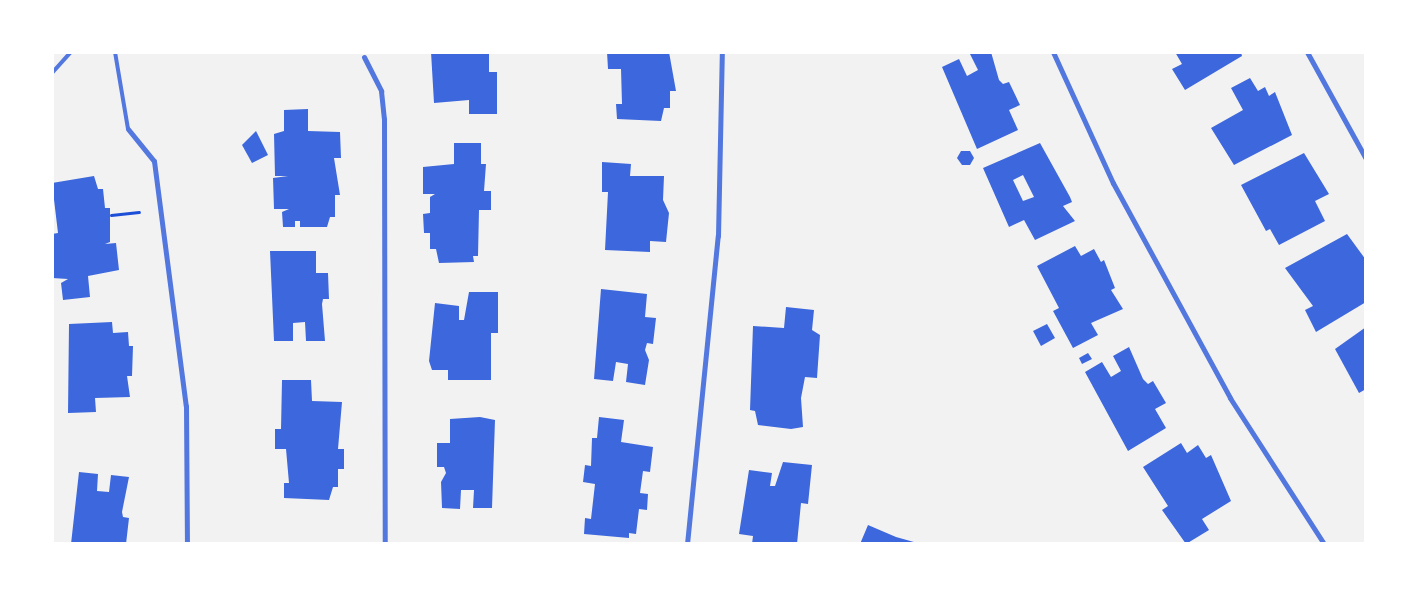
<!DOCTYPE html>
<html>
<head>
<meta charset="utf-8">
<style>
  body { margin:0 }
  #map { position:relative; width:1418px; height:596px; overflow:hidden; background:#f2f2f2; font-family:"Titillium Web",sans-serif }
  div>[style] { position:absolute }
  .building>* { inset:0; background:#3d67dc }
  .path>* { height:3px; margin:-1.5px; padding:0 1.5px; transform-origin:1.5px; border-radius:1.5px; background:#1d4ed8 }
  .service>* { height:4px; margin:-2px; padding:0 2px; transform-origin:2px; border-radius:2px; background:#5277de }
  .minor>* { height:5px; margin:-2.5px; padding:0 2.5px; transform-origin:2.5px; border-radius:2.5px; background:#5277de }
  span { translate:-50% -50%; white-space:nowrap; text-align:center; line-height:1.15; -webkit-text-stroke:5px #fff; paint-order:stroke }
  .frame { position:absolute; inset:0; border:54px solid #fff; pointer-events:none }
</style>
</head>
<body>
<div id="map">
  <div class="building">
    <i style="clip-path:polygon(431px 52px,489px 52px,489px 72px,497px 72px,497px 114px,469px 114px,469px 100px,434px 103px)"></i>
    <i style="clip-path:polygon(607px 52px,669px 52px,676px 91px,670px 91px,670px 108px,664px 108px,661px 121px,617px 119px,616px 104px,622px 104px,621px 69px,608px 69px)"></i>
    <i style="clip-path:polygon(991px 52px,999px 80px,1003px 84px,1009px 82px,1020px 105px,1009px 110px,1018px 130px,977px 149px,942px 67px,959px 59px,967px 76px,978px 70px,970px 54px)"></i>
    <i style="clip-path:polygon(1175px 52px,1241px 52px,1242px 56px,1185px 90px,1172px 69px,1182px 64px)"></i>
    <i style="clip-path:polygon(1250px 78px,1258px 91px,1265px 87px,1269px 96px,1275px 92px,1292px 135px,1234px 165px,1211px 128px,1243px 110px,1231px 88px)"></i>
    <i style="clip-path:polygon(308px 109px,308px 131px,340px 132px,341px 158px,334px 158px,340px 195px,335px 195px,335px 217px,330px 217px,327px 227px,300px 227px,300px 221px,295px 221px,295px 227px,283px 227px,282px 212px,289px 209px,274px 209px,273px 178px,288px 176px,275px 176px,274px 134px,284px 131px,284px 110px)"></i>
    <i style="clip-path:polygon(256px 131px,268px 155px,252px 163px,242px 145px)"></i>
    <i style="clip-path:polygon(454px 143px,481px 143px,481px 164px,486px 164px,484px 191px,491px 191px,491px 210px,479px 210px,478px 256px,473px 256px,474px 262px,439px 263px,436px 249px,430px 249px,430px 233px,424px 233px,423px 214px,430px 213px,430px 197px,435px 194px,423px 194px,423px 167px,454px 164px)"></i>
    <i style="clip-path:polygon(evenodd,1040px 143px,1070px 197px,1072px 202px,1063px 206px,1075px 221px,1035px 240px,1024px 220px,1009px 227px,983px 168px,1040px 143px,1023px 175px,1034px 197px,1023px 201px,1013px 180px,1023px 175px)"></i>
    <i style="clip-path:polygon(961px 151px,970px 151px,974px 158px,970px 165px,962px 165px,957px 158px)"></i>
    <i style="clip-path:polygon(1304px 153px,1329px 194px,1315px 201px,1325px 221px,1279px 245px,1270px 229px,1266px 231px,1241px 185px)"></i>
    <i style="clip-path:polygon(602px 162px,631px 164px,630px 176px,664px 176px,663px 200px,669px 213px,666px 242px,650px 241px,650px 252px,605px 250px,608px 192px,602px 192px)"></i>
    <i style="clip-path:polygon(94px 176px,98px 189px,103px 189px,105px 208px,110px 208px,110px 242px,105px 244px,116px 243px,119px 270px,88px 276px,90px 297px,63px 300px,61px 283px,68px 279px,52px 278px,52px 234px,58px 233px,52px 183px)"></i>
    <i style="clip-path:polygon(1347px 234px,1366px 260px,1366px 302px,1316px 332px,1305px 310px,1313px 306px,1285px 268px)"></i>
    <i style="clip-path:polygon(1075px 246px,1081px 256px,1094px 249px,1101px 262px,1104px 260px,1115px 288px,1111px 290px,1123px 309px,1091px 323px,1098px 335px,1073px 348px,1053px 311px,1059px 308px,1037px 266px)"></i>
    <i style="clip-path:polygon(270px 251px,316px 251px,316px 273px,328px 273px,329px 299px,323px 299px,322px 304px,325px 341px,306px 341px,305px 322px,293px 323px,293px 341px,274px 341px)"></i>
    <i style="clip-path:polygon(601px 289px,647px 294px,645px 317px,656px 318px,653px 344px,647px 343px,645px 350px,649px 360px,645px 385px,626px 382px,628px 364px,616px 362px,613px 381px,594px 379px)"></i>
    <i style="clip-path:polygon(469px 292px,498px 292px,498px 333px,491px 333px,491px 380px,448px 380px,448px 370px,432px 370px,429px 361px,435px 303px,459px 306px,459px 320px,464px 320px)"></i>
    <i style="clip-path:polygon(786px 307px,814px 310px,812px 330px,820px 335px,817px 378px,805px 377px,801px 398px,803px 427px,791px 429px,758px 425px,755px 411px,750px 410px,753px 326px,784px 328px)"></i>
    <i style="clip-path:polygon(112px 322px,113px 333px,128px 332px,129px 346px,133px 346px,132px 376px,127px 376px,130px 397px,95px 398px,96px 412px,68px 413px,69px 324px)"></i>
    <i style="clip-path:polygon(1047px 324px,1055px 338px,1041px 346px,1033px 331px)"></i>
    <i style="clip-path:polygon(1366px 327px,1366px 389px,1359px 393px,1335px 349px)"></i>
    <i style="clip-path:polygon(1129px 347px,1143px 379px,1148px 384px,1153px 381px,1166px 403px,1155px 409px,1166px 428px,1128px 451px,1085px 372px,1102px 362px,1111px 377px,1121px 371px,1113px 356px)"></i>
    <i style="clip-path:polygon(1088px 353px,1092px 359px,1082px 364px,1079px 358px)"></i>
    <i style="clip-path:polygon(282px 380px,311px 380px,312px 401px,342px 402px,338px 449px,344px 449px,344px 469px,338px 469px,338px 487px,333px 487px,329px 500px,284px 498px,284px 483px,289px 483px,286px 449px,275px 449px,275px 429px,281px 429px)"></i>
    <i style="clip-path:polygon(480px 417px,495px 420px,492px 508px,473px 508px,474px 490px,461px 490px,460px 509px,442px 508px,441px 482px,446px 473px,444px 467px,437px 467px,437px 443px,450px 443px,450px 419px)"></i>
    <i style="clip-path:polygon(599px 417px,624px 420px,621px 442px,653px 447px,650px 472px,643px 471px,640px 493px,648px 494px,647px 510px,639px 509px,636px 534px,629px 533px,629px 538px,584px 534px,585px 518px,591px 519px,595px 484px,583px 482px,585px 465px,591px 466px,592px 438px,597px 438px)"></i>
    <i style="clip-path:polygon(1181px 443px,1187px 453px,1198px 445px,1206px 458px,1211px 455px,1231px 501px,1202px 519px,1209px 530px,1186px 544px,1162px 510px,1168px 506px,1143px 467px)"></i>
    <i style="clip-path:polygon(783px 462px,812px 465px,808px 504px,801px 503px,797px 544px,752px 544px,753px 536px,739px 534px,749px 470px,772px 473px,770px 486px,775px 486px)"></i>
    <i style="clip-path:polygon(79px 472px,98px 474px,97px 491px,109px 492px,111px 475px,129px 477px,122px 512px,123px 517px,129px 518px,126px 544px,71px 544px)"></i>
    <i style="clip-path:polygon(868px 525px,896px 537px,921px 544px,860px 544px)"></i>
  </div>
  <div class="path">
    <i style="left:111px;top:215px;width:28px;rotate:-6deg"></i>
  </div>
  <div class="service">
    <i style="left:115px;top:52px;width:78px;rotate:80.4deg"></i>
    <i style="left:52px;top:73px;width:28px;rotate:-48deg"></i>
  </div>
  <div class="minor">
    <i style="left:1053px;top:52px;width:144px;rotate:65.4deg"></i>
    <i style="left:1113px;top:183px;width:245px;rotate:61.4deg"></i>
    <i style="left:1230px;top:398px;width:174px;rotate:57.2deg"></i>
    <i style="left:1307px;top:52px;width:122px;rotate:61.1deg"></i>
    <i style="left:364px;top:57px;width:38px;rotate:63deg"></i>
    <i style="left:381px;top:91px;width:28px;rotate:84deg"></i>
    <i style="left:384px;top:119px;width:425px;rotate:89.9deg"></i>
    <i style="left:128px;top:129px;width:41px;rotate:50.9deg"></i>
    <i style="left:154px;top:161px;width:247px;rotate:82.6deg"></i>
    <i style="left:186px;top:406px;width:138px;rotate:89.6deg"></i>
    <i style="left:687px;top:544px;width:310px;rotate:-84.3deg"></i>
    <i style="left:718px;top:236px;width:184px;rotate:-88.8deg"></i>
  </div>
  <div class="frame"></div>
</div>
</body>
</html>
